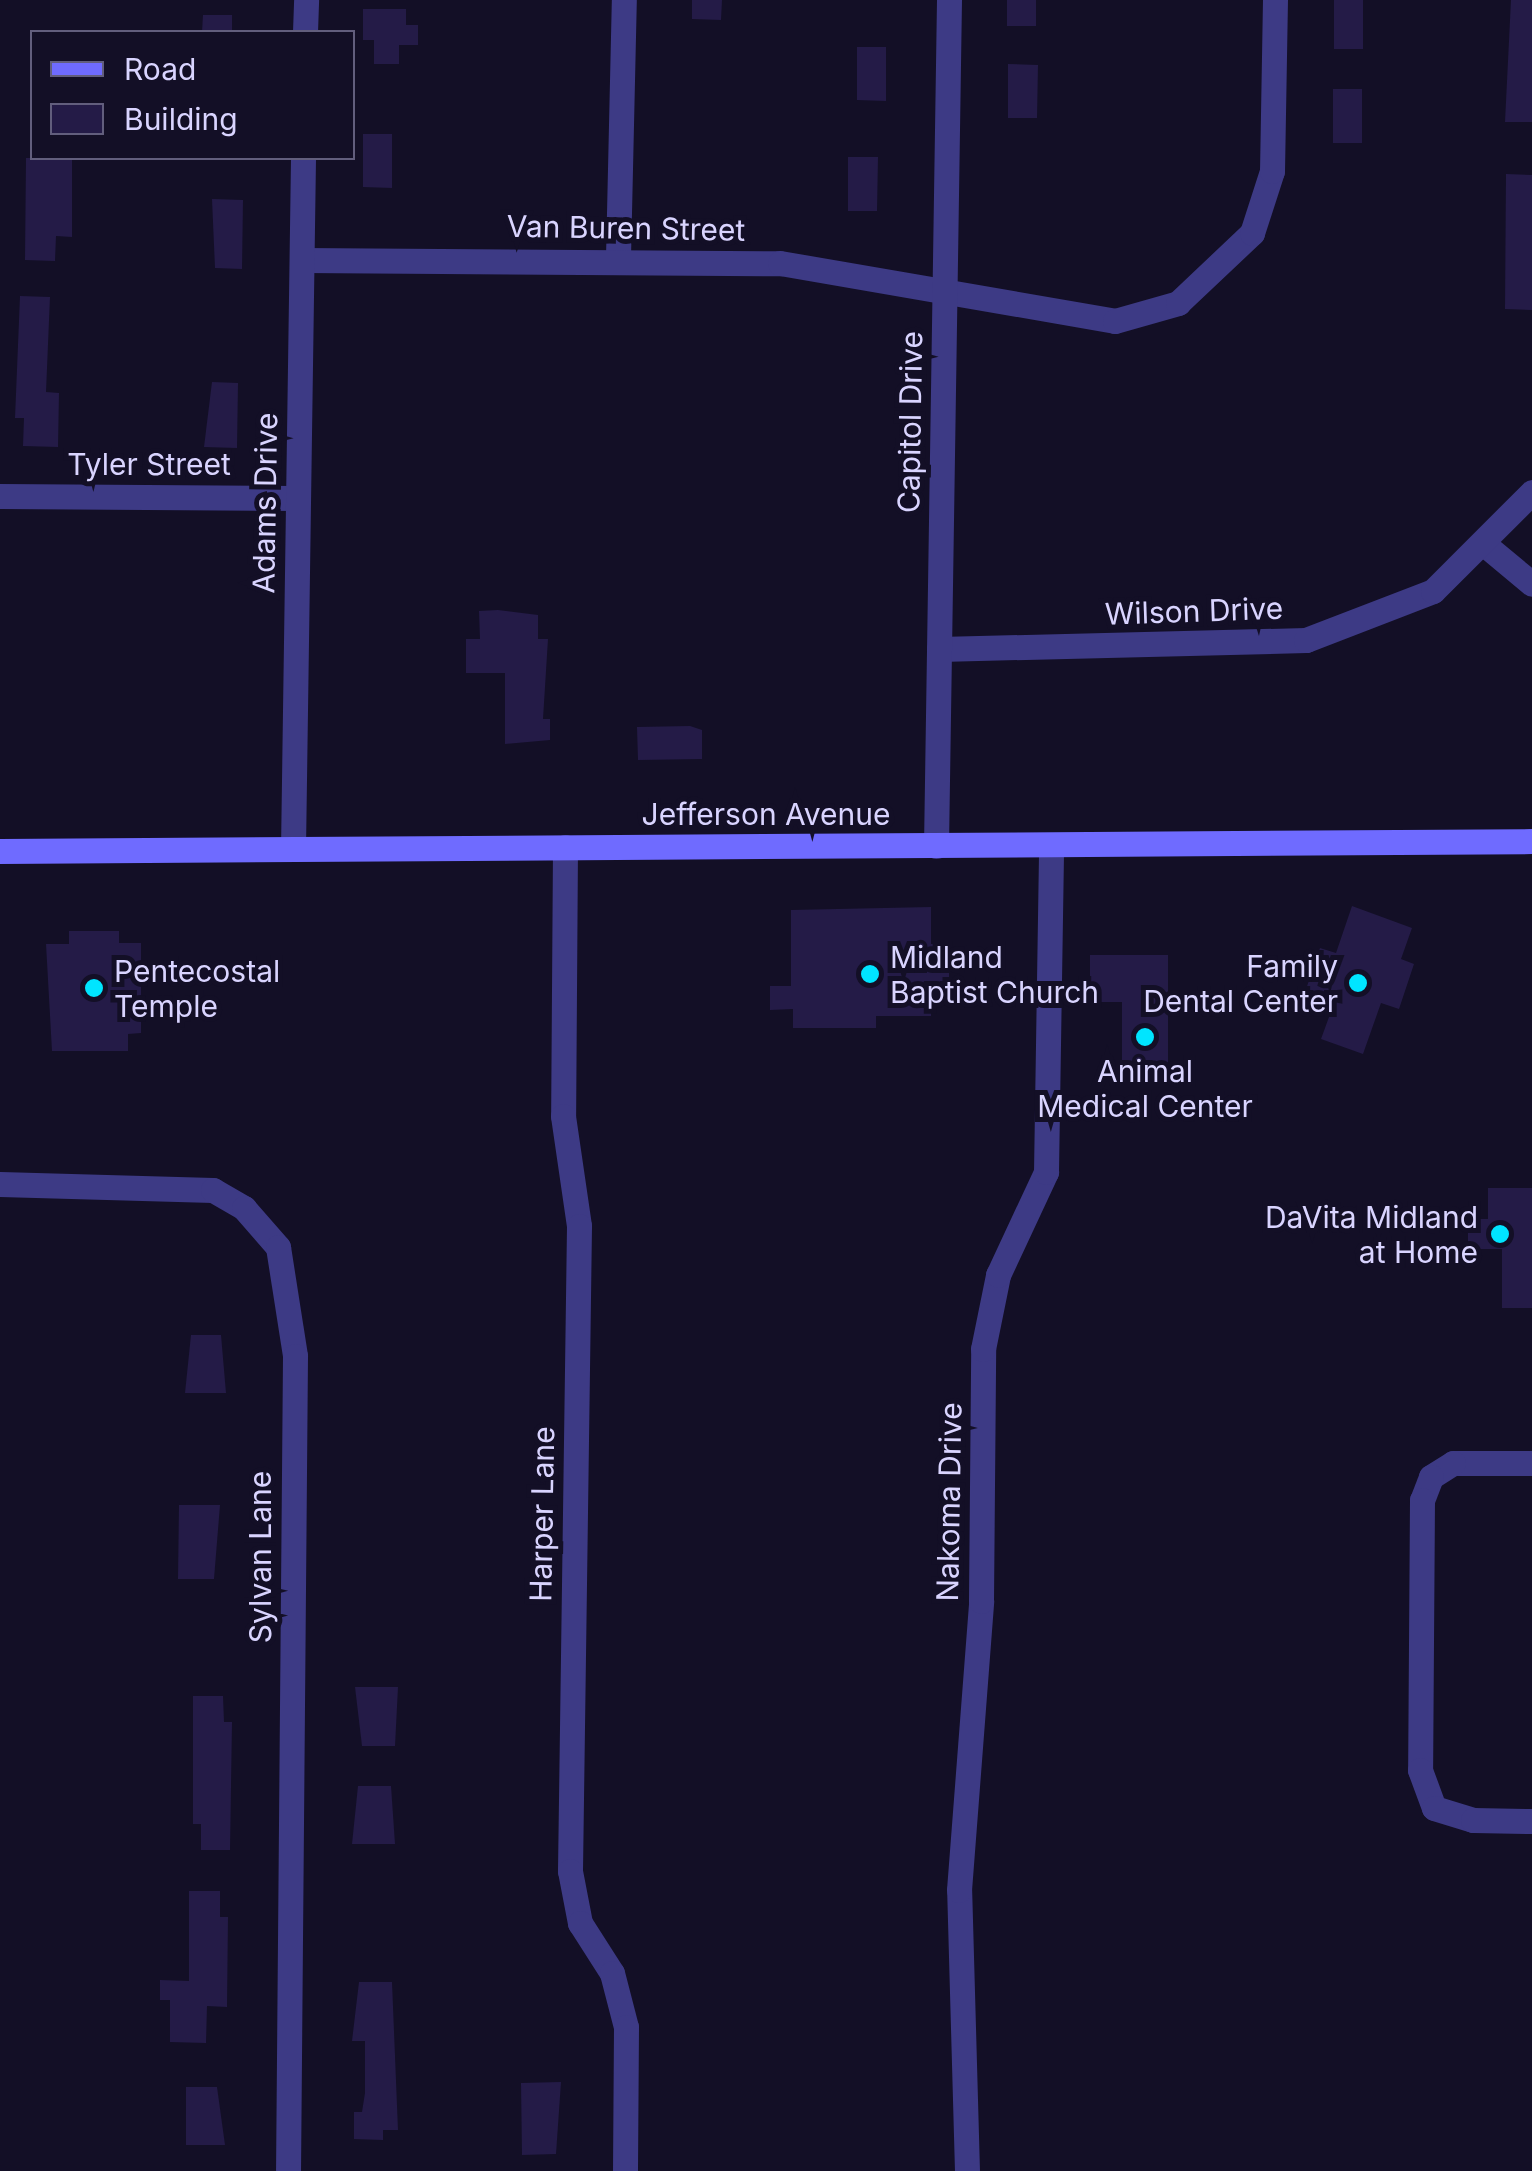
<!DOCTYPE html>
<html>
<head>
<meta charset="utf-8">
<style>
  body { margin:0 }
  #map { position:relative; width:1532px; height:2171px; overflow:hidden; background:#130f26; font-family:Inter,sans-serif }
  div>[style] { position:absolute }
  .building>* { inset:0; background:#241b47 }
  .street>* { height:25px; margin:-12.5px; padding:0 12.5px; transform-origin:12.5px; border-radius:12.5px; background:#3d3a85 }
  .secondary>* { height:25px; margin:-12.5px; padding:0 12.5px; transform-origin:12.5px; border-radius:12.5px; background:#6f6bff }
  .dots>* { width:28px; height:28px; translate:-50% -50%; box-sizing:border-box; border:5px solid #130f26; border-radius:50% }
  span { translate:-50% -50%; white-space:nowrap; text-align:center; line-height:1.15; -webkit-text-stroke:10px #130f26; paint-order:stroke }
  .street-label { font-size:30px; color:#d9d4ff }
  .poi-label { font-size:30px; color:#d9d4ff }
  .left { translate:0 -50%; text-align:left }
  .right { translate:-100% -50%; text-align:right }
  .legend { position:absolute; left:30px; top:30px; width:325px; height:130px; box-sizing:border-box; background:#130f26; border:2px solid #625e7d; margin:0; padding:12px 18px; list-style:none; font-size:30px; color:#d9d4ff }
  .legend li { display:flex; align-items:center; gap:20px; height:50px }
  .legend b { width:50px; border:2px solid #625e7d }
</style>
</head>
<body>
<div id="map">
  <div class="building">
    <i style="clip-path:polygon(692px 0,722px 0,721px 20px,692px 19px)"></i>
    <i style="clip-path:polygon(1007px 0,1036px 0,1036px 26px,1007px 26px)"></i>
    <i style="clip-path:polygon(1334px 0,1363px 0,1363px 49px,1334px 49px)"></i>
    <i style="clip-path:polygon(1511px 0,1532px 0,1532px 122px,1505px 122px)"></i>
    <i style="clip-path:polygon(363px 9px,406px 9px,406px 25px,418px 25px,418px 45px,399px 45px,399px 64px,374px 64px,374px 40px,363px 40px)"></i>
    <i style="clip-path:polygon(203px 15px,232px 15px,232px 32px,202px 32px)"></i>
    <i style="clip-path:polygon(857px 47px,886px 47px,886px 101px,857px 100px)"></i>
    <i style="clip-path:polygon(1008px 64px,1038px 65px,1037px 118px,1008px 118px)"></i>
    <i style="clip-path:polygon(1333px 89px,1362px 89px,1362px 143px,1333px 143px)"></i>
    <i style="clip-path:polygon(363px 134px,392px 134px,392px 188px,363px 187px)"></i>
    <i style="clip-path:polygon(848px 157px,878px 157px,877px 211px,848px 211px)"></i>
    <i style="clip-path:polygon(26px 158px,72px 158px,72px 237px,56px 236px,55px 261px,25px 260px)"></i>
    <i style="clip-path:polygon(1506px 174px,1532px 175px,1532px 310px,1505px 309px)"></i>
    <i style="clip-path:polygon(212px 199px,243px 200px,242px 269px,215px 268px)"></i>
    <i style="clip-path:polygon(20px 296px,50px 297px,46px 392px,59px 393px,58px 447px,23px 446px,24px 418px,15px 418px)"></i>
    <i style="clip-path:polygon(212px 382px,238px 383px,237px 448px,204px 447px)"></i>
    <i style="clip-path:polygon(498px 610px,538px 615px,538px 639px,548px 639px,543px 719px,550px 719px,550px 740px,505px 744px,505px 673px,466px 673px,466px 639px,480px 639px,479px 611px)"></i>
    <i style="clip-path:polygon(690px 726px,702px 730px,702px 759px,638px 760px,637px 727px)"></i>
    <i style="clip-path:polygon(1352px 906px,1412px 928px,1401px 959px,1414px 964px,1399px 1009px,1381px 1003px,1363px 1054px,1321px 1039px,1329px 1017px,1300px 1007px,1320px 948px,1336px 953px)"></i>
    <i style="clip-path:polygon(931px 907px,931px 944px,949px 944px,949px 986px,931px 986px,931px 1016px,876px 1016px,876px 1028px,793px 1028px,793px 1009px,770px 1010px,770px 986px,791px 986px,791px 910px)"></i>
    <i style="clip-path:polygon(69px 931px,119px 931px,119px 943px,141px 943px,141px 1033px,128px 1034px,128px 1051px,52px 1051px,46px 944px,69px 944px)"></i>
    <i style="clip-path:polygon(1090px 955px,1168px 955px,1168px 1073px,1122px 1073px,1122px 1002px,1090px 1002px)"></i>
    <i style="clip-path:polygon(1488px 1188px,1532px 1188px,1532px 1308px,1502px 1308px,1502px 1249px,1468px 1249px,1468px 1219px,1488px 1219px)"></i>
    <i style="clip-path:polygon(191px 1335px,221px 1335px,226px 1393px,185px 1393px)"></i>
    <i style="clip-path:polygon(179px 1505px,220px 1505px,214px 1579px,178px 1579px)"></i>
    <i style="clip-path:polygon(355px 1687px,398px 1687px,395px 1746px,362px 1746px)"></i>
    <i style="clip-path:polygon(193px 1696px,223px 1696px,224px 1722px,232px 1722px,230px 1850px,201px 1850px,201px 1824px,193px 1824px)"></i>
    <i style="clip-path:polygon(358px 1786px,391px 1786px,395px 1844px,352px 1844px)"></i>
    <i style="clip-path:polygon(189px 1891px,220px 1891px,220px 1917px,228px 1917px,227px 2007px,207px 2006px,206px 2043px,170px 2042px,170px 2000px,160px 2000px,160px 1980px,189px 1981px)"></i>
    <i style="clip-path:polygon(359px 1982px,392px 1982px,398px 2130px,383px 2130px,383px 2140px,354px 2139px,354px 2112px,362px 2112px,365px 2093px,365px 2041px,352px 2041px)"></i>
    <i style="clip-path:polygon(561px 2082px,556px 2154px,522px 2155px,521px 2083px)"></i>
    <i style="clip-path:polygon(186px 2087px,217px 2087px,225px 2145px,186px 2145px)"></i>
  </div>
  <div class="street">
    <i style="left:305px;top:32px;width:32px;rotate:-88deg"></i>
    <i style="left:618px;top:257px;width:257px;rotate:-88.7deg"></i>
    <i style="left:302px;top:260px;width:478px;rotate:0.4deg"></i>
    <i style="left:780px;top:263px;width:340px;rotate:9.8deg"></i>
    <i style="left:1115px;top:321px;width:66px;rotate:-15.9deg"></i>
    <i style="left:1178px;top:303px;width:102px;rotate:-43.4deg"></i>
    <i style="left:1252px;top:233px;width:65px;rotate:-72.1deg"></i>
    <i style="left:1272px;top:171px;width:171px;rotate:-89deg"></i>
    <i style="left:0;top:496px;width:298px;rotate:0.4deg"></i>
    <i style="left:1484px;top:544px;width:62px;rotate:39.8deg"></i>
    <i style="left:939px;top:649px;width:367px;rotate:-1.4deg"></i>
    <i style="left:1306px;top:640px;width:136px;rotate:-21.1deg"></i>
    <i style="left:1433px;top:591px;width:140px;rotate:-45deg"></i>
    <i style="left:936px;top:846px;width:846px;rotate:-89.12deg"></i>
    <i style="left:565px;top:847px;width:269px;rotate:90.4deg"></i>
    <i style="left:563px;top:1116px;width:111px;rotate:81.7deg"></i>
    <i style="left:579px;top:1226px;width:645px;rotate:90.8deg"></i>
    <i style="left:570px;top:1871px;width:53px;rotate:79.1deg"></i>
    <i style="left:580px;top:1923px;width:59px;rotate:57.4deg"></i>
    <i style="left:612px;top:1973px;width:56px;rotate:75.5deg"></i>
    <i style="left:626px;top:2027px;width:144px;rotate:90.4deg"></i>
    <i style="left:293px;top:849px;width:691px;rotate:-89.17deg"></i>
    <i style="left:0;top:1184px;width:213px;rotate:1.6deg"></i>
    <i style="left:213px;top:1190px;width:36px;rotate:30deg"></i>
    <i style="left:244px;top:1208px;width:52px;rotate:48.9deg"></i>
    <i style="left:278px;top:1247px;width:110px;rotate:81.1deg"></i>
    <i style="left:295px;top:1356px;width:815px;rotate:90.49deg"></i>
    <i style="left:1532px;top:1463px;width:79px;rotate:180deg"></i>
    <i style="left:1453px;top:1463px;width:26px;rotate:148deg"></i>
    <i style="left:1431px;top:1477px;width:25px;rotate:111deg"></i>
    <i style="left:1422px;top:1500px;width:270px;rotate:90.4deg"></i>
    <i style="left:1420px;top:1770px;width:40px;rotate:69.8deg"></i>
    <i style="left:1434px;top:1808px;width:41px;rotate:17.1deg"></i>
    <i style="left:1473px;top:1820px;width:59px;rotate:1deg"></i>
    <i style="left:967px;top:2171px;width:281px;rotate:-91.6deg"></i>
    <i style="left:959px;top:1890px;width:290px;rotate:-85.6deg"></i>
    <i style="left:981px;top:1601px;width:252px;rotate:-89.5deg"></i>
    <i style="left:983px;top:1349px;width:76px;rotate:-78.5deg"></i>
    <i style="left:998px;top:1275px;width:114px;rotate:-65deg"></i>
    <i style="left:1046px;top:1172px;width:327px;rotate:-89.1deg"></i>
  </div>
  <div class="secondary">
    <i style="left:0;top:851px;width:1532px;rotate:-0.37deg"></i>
  </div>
  <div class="dots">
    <i style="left:870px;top:974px;background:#00e5ff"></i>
    <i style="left:1358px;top:983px;background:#00e5ff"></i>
    <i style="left:94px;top:988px;background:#00e5ff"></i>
    <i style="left:1145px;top:1037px;background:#00e5ff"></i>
    <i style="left:1500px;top:1234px;background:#00e5ff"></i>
  </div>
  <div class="street-label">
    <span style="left:626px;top:228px;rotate:1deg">Van Buren Street</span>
    <span style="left:910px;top:422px;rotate:-89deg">Capitol Drive</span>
    <span style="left:149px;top:464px">Tyler Street</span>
    <span style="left:265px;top:503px;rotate:-89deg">Adams Drive</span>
    <span style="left:1194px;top:611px;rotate:-2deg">Wilson Drive</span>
    <span style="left:766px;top:814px">Jefferson Avenue</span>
    <span style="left:949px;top:1502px;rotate:-89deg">Nakoma Drive</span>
    <span style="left:542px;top:1514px;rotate:-89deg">Harper Lane</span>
    <span style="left:260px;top:1557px;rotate:-90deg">Sylvan Lane</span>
  </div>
  <div class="poi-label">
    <span class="left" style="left:890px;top:974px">Midland<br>Baptist Church</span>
    <span class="right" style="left:1338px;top:983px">Family<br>Dental Center</span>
    <span class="left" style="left:114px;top:988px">Pentecostal<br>Temple</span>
    <span style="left:1145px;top:1088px">Animal<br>Medical Center</span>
    <span class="right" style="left:1478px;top:1234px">DaVita Midland<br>at Home</span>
  </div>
  <ul class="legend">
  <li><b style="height:12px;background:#6f6bff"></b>Road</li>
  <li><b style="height:28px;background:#241b47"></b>Building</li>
  </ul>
</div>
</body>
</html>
